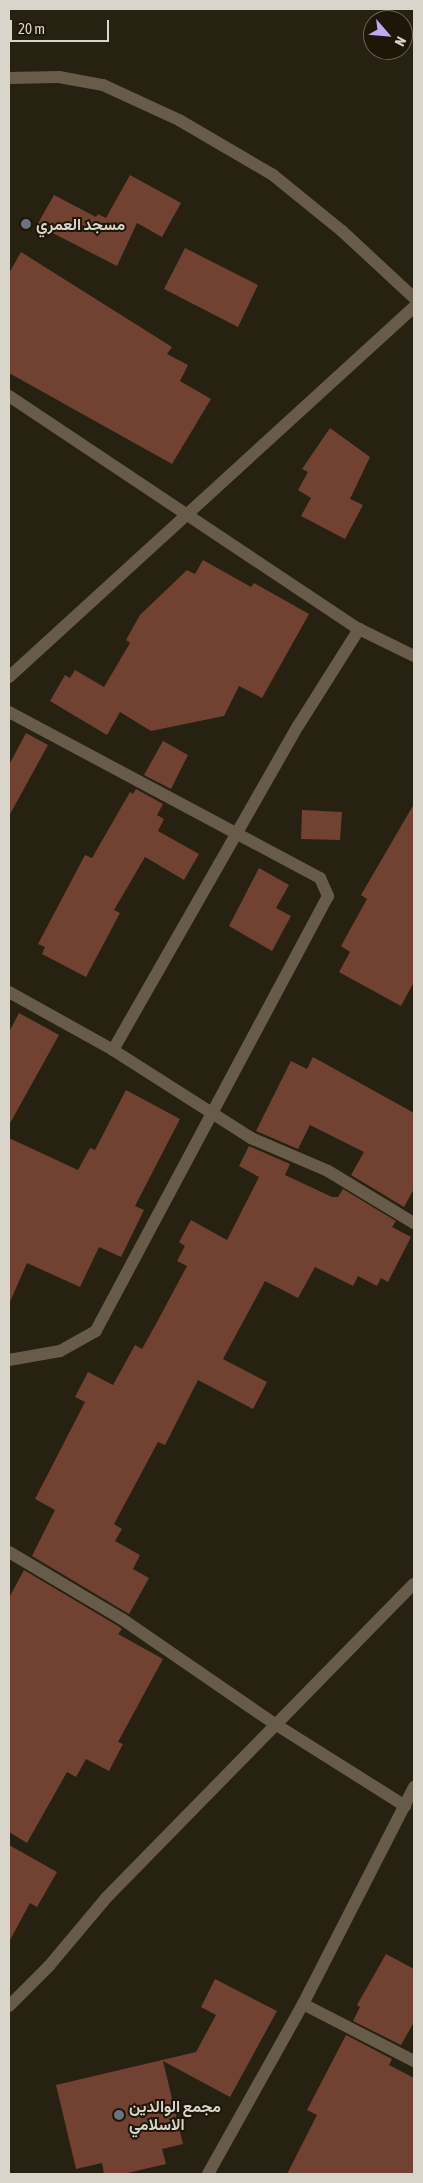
<!DOCTYPE html>
<html>
<head>
<meta charset="utf-8">
<style>
  body { margin:0 }
  #map { position:relative; width:423px; height:2183px; overflow:hidden; background:#272112; font-family:"Asap Condensed",Vazirmatn,sans-serif }
  div>[style] { position:absolute }
  .building>* { inset:0; background:#714131 }
  .street>* { height:12px; margin:-6px; padding:0 6px; transform-origin:6px; border-radius:6px; background:#685b49 }
  .dots>* { width:14px; height:14px; translate:-50% -50%; box-sizing:border-box; border:2px solid #1e1708; border-radius:50% }
  span { translate:-50% -50%; white-space:nowrap; text-align:center; line-height:1.15; -webkit-text-stroke:4px #1e1708; paint-order:stroke }
  .poi-label { font-size:16px; color:#d9d5cb; font-weight:700 }
  .left { translate:0 -50%; text-align:left }
  .frame { position:absolute; inset:0; border:10px solid #d9d5cb; pointer-events:none }
  .north { position:absolute; left:363px; top:10px; width:50px; height:50px; box-sizing:border-box; background:#1e1708; border:1px solid #696356; border-radius:50%; rotate:117deg; font-size:14px; font-weight:700; line-height:20px; text-align:center; color:#d9d5cb }
  .north::after { content:''; display:block; margin:auto; width:18px; height:22px; background:#c2a7f2; clip-path:polygon(50% 0,100% 100%,50% 72%,0 100%) }
  .scale { position:absolute; left:10px; top:20px; width:99px; height:22px; box-sizing:border-box; border:2px solid #d9d5cb; border-top:0; padding-left:6px; font-size:15px; line-height:18px; white-space:nowrap; color:#d9d5cb; -webkit-text-stroke:4px #1e1708; paint-order:stroke }
</style>
</head>
<body>
<div id="map">
  <div class="building">
    <i style="clip-path:polygon(130px 175px,181px 203px,162px 237px,137px 223px,117px 266px,37px 225px,54px 195px,96px 217px,98px 214px,106px 218px)"></i>
    <i style="clip-path:polygon(185px 248px,258px 285px,238px 327px,164px 289px)"></i>
    <i style="clip-path:polygon(21px 252px,172px 347px,167px 354px,188px 365px,180px 381px,211px 399px,172px 464px,9px 373px,9px 273px)"></i>
    <i style="clip-path:polygon(330px 428px,370px 457px,350px 499px,363px 505px,345px 539px,301px 516px,311px 498px,298px 490px,308px 472px,302px 469px)"></i>
    <i style="clip-path:polygon(203px 560px,251px 587px,254px 583px,309px 614px,262px 698px,239px 686px,224px 716px,151px 731px,120px 712px,107px 735px,50px 701px,65px 675px,70px 678px,75px 670px,104px 687px,130px 643px,126px 640px,140px 615px,187px 570px,195px 574px)"></i>
    <i style="clip-path:polygon(26px 733px,48px 745px,9px 816px,9px 765px)"></i>
    <i style="clip-path:polygon(163px 741px,188px 755px,171px 789px,144px 775px)"></i>
    <i style="clip-path:polygon(136px 789px,163px 804px,157px 815px,164px 819px,158px 831px,199px 854px,184px 880px,145px 857px,114px 910px,120px 913px,86px 977px,42px 954px,45px 947px,38px 944px,85px 855px,92px 858px,130px 792px,133px 794px)"></i>
    <i style="clip-path:polygon(414px 804px,414px 982px,401px 1006px,339px 972px,350px 952px,341px 946px,367px 899px,361px 895px)"></i>
    <i style="clip-path:polygon(302px 810px,342px 812px,340px 840px,301px 839px)"></i>
    <i style="clip-path:polygon(259px 868px,289px 885px,276px 908px,291px 916px,272px 951px,229px 926px)"></i>
    <i style="clip-path:polygon(19px 1013px,59px 1035px,9px 1125px,9px 1032px)"></i>
    <i style="clip-path:polygon(313px 1057px,414px 1113px,414px 1189px,404px 1207px,351px 1175px,364px 1152px,310px 1125px,298px 1149px,256px 1131px,291px 1061px,307px 1069px)"></i>
    <i style="clip-path:polygon(126px 1090px,180px 1119px,135px 1206px,144px 1210px,121px 1257px,99px 1247px,80px 1287px,27px 1263px,9px 1304px,9px 1138px,78px 1170px,90px 1148px,95px 1150px)"></i>
    <i style="clip-path:polygon(249px 1146px,290px 1164px,285px 1175px,332px 1197px,338px 1197px,343px 1189px,396px 1221px,392px 1227px,411px 1237px,388px 1282px,381px 1278px,377px 1286px,358px 1276px,353px 1286px,315px 1267px,298px 1298px,265px 1281px,223px 1359px,267px 1382px,253px 1409px,198px 1380px,165px 1445px,158px 1442px,114px 1524px,122px 1529px,115px 1541px,140px 1555px,133px 1569px,149px 1578px,129px 1614px,32px 1556px,55px 1510px,35px 1499px,85px 1402px,75px 1397px,88px 1372px,113px 1385px,135px 1345px,142px 1349px,157px 1322px,187px 1266px,177px 1261px,185px 1246px,179px 1242px,191px 1220px,227px 1240px,259px 1177px,239px 1166px)"></i>
    <i style="clip-path:polygon(24px 1570px,118px 1626px,122px 1629px,118px 1634px,163px 1659px,118px 1742px,123px 1744px,109px 1771px,86px 1759px,76px 1777px,67px 1772px,27px 1843px,9px 1832px,9px 1598px)"></i>
    <i style="clip-path:polygon(9px 1845px,57px 1872px,37px 1907px,30px 1903px,9px 1942px)"></i>
    <i style="clip-path:polygon(386px 1954px,414px 1969px,414px 2022px,401px 2045px,353px 2021px,360px 2007px,357px 2005px)"></i>
    <i style="clip-path:polygon(215px 1979px,277px 2011px,230px 2097px,163px 2061px,183px 2144px,162px 2149px,166px 2164px,123px 2174px,104px 2174px,102px 2163px,76px 2169px,56px 2085px,196px 2052px,216px 2015px,201px 2007px)"></i>
    <i style="clip-path:polygon(346px 2035px,392px 2059px,389px 2065px,414px 2078px,414px 2174px,287px 2174px,317px 2115px,307px 2110px)"></i>
  </div>
  <div class="street">
    <i style="left:9px;top:78px;width:50px;rotate:-1.1deg"></i>
    <i style="left:59px;top:77px;width:45px;rotate:10.3deg"></i>
    <i style="left:103px;top:85px;width:84px;rotate:24.7deg"></i>
    <i style="left:179px;top:120px;width:109px;rotate:30.3deg"></i>
    <i style="left:273px;top:175px;width:89px;rotate:39.1deg"></i>
    <i style="left:342px;top:231px;width:98px;rotate:42.9deg"></i>
    <i style="left:9px;top:396px;width:420px;rotate:33.7deg"></i>
    <i style="left:359px;top:629px;width:61px;rotate:26.1deg"></i>
    <i style="left:9px;top:677px;width:549px;rotate:-42.41deg"></i>
    <i style="left:9px;top:712px;width:353px;rotate:28.1deg"></i>
    <i style="left:320px;top:878px;width:20px;rotate:66deg"></i>
    <i style="left:328px;top:896px;width:493px;rotate:118.1deg"></i>
    <i style="left:96px;top:1331px;width:41px;rotate:150.9deg"></i>
    <i style="left:60px;top:1351px;width:52px;rotate:170deg"></i>
    <i style="left:9px;top:992px;width:119px;rotate:29.1deg"></i>
    <i style="left:113px;top:1050px;width:164px;rotate:32.5deg"></i>
    <i style="left:251px;top:1138px;width:84px;rotate:23.2deg"></i>
    <i style="left:328px;top:1171px;width:100px;rotate:31.2deg"></i>
    <i style="left:113px;top:1050px;width:373px;rotate:-60.3deg"></i>
    <i style="left:298px;top:726px;width:115px;rotate:-57.8deg"></i>
    <i style="left:9px;top:1552px;width:131px;rotate:30.7deg"></i>
    <i style="left:122px;top:1619px;width:186px;rotate:34.5deg"></i>
    <i style="left:275px;top:1724px;width:154px;rotate:32.2deg"></i>
    <i style="left:303px;top:2004px;width:125px;rotate:27.2deg"></i>
    <i style="left:9px;top:2006px;width:57px;rotate:-45deg"></i>
    <i style="left:49px;top:1966px;width:89px;rotate:-50deg"></i>
    <i style="left:106px;top:1898px;width:440px;rotate:-45.6deg"></i>
    <i style="left:208px;top:2174px;width:195px;rotate:-60.8deg"></i>
    <i style="left:303px;top:2004px;width:244px;rotate:-62.9deg"></i>
  </div>
  <div class="dots">
    <i style="left:26px;top:224px;background:#6b7280"></i>
    <i style="left:119px;top:2115px;background:#6b7280"></i>
  </div>
  <div class="poi-label">
    <span class="left" style="left:36px;top:224px">مسجد العمري</span>
    <span class="left" style="left:129px;top:2115px">مجمع الوالدين<br>الاسلامي</span>
  </div>
  <div class="frame"></div>
  <div class="north">N</div>
  <div class="scale">20 m</div>
</div>
</body>
</html>
